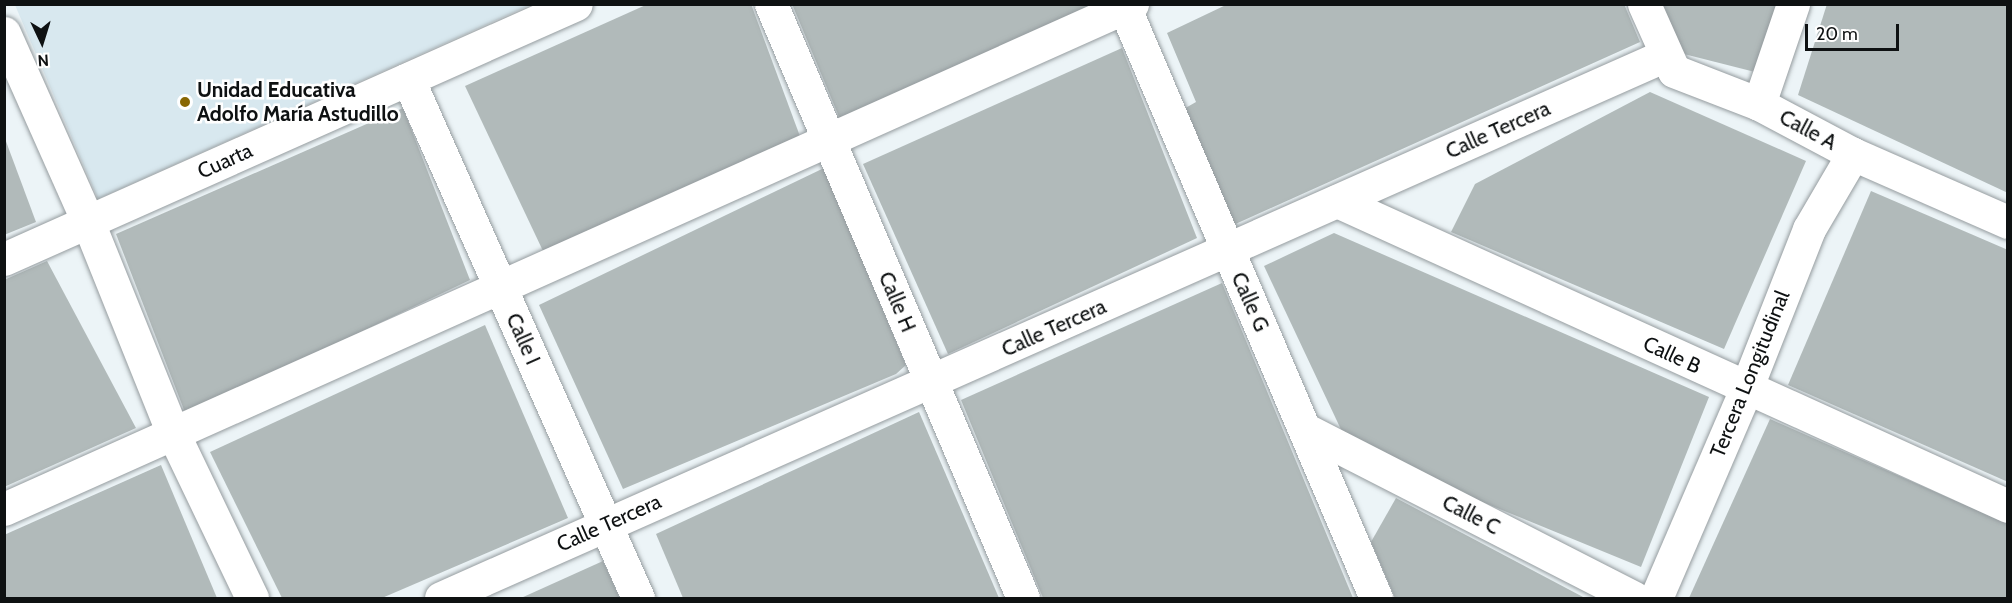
<!DOCTYPE html>
<html>
<head>
<meta charset="utf-8">
<style>
  body { margin:0 }
  #map { position:relative; width:2012px; height:603px; overflow:hidden; background:#ecf4f7; font-family:Cabin,sans-serif }
  div>[style] { position:absolute }
  .built>* { inset:0; background:#d8e8ef }
  .building>* { inset:0; background:#b1baba }
  .roads { filter:drop-shadow(0 0 2px #959c9f) drop-shadow(0 0 2px #959c9f) }
  .minor>* { height:33px; margin:-16.5px; padding:0 16.5px; transform-origin:16.5px; border-radius:16.5px; background:#fff }
  .dots>* { width:16px; height:16px; translate:-50% -50%; box-sizing:border-box; border:3px solid #fff; border-radius:50% }
  span { translate:-50% -50%; white-space:nowrap; text-align:center; line-height:1.15; -webkit-text-stroke:5px #fff; paint-order:stroke }
  .poi-label { font-size:21px; color:#0e1112; font-weight:700 }
  .left { translate:0 -50%; text-align:left }
  .street-label { font-size:21px; color:#0e1112 }
  .frame { position:absolute; inset:0; border:6px solid #0e1112; pointer-events:none }
  .north { position:absolute; left:12px; top:12px; width:60px; height:60px; -webkit-text-stroke:4px #fff; paint-order:stroke; rotate:176deg; font-size:16px; font-weight:700; line-height:24px; text-align:center; color:#0e1112 }
  .north::after { content:''; display:block; margin:auto; width:21px; height:27px; background:#0e1112; clip-path:polygon(50% 0,100% 100%,50% 72%,0 100%) }
  .scale { position:absolute; left:1805px; top:24px; width:94px; height:27px; box-sizing:border-box; border:3px solid #0e1112; border-top:0; padding-left:8px; font-size:18px; line-height:21px; white-space:nowrap; color:#0e1112; -webkit-text-stroke:4px #fff; paint-order:stroke }
</style>
</head>
<body>
<div id="map">
  <div class="built">
    <i style="clip-path:polygon(15px 5px,530px 5px,98px 199px)"></i>
  </div>
  <div class="building">
    <i style="clip-path:polygon(648px 4px,751px 4px,801px 139px,543px 251px,465px 86px)"></i>
    <i style="clip-path:polygon(792px 4px,1112px 4px,842px 124px)"></i>
    <i style="clip-path:polygon(1228px 4px,1624px 4px,1640px 42px,1231px 226px,1182px 110px,1196px 102px,1167px 33px)"></i>
    <i style="clip-path:polygon(1658px 4px,1777px 4px,1755px 72px,1680px 53px)"></i>
    <i style="clip-path:polygon(1827px 4px,2008px 4px,2008px 193px,1798px 95px)"></i>
    <i style="clip-path:polygon(1122px 48px,1197px 238px,948px 354px,863px 164px)"></i>
    <i style="clip-path:polygon(1650px 92px,1806px 161px,1724px 349px,1451px 232px,1475px 184px)"></i>
    <i style="clip-path:polygon(403px 108px,470px 280px,186px 415px,116px 234px)"></i>
    <i style="clip-path:polygon(4px 136px,36px 222px,4px 235px)"></i>
    <i style="clip-path:polygon(824px 168px,906px 365px,896px 374px,623px 489px,539px 305px)"></i>
    <i style="clip-path:polygon(1871px 191px,2008px 250px,2008px 482px,1788px 385px)"></i>
    <i style="clip-path:polygon(1334px 233px,1709px 397px,1641px 567px,1458px 492px,1345px 438px,1264px 266px)"></i>
    <i style="clip-path:polygon(47px 261px,136px 428px,4px 487px,4px 280px)"></i>
    <i style="clip-path:polygon(1222px 283px,1353px 598px,1043px 598px,961px 400px)"></i>
    <i style="clip-path:polygon(485px 325px,568px 518px,382px 598px,282px 598px,210px 452px)"></i>
    <i style="clip-path:polygon(919px 412px,999px 598px,683px 598px,656px 534px)"></i>
    <i style="clip-path:polygon(1770px 419px,2008px 524px,2008px 598px,1689px 598px)"></i>
    <i style="clip-path:polygon(161px 465px,217px 598px,4px 598px,4px 535px)"></i>
    <i style="clip-path:polygon(1396px 498px,1585px 598px,1395px 598px,1371px 542px)"></i>
    <i style="clip-path:polygon(603px 561px,620px 598px,521px 598px)"></i>
  </div>
  <div class="roads">
    <div class="minor">
      <i style="left:771px;top:4px;width:645px;rotate:67.01deg"></i>
      <i style="left:1123px;top:4px;width:646px;rotate:66.93deg"></i>
      <i style="left:1644px;top:4px;width:73px;rotate:65.9deg"></i>
      <i style="left:1674px;top:71px;width:91px;rotate:21.2deg"></i>
      <i style="left:1759px;top:104px;width:106px;rotate:28deg"></i>
      <i style="left:1853px;top:154px;width:169px;rotate:23.7deg"></i>
      <i style="left:4px;top:33px;width:207px;rotate:66deg"></i>
      <i style="left:88px;top:222px;width:227px;rotate:68.1deg"></i>
      <i style="left:173px;top:433px;width:183px;rotate:64.4deg"></i>
      <i style="left:408px;top:79px;width:568px;rotate:66.1deg"></i>
      <i style="left:1759px;top:104px;width:106px;rotate:-71.2deg"></i>
      <i style="left:1337px;top:201px;width:737px;rotate:24.44deg"></i>
      <i style="left:4px;top:259px;width:626px;rotate:-24.03deg"></i>
      <i style="left:1308px;top:431px;width:366px;rotate:27.1deg"></i>
      <i style="left:4px;top:509px;width:1236px;rotate:-24.12deg"></i>
      <i style="left:441px;top:598px;width:1340px;rotate:-23.91deg"></i>
      <i style="left:1656px;top:598px;width:228px;rotate:-66.7deg"></i>
      <i style="left:1746px;top:389px;width:172px;rotate:-68.5deg"></i>
      <i style="left:1809px;top:229px;width:87px;rotate:-59.6deg"></i>
    </div>
  </div>
  <div class="dots">
    <i style="left:185px;top:102px;background:#886703"></i>
  </div>
  <div class="poi-label">
    <span class="left" style="left:197px;top:102px">Unidad Educativa<br>Adolfo María Astudillo</span>
  </div>
  <div class="street-label">
    <span style="left:1498px;top:130px;rotate:-24deg">Calle Tercera</span>
    <span style="left:1808px;top:130px;rotate:28deg">Calle A</span>
    <span style="left:225px;top:161px;rotate:-24deg">Cuarta</span>
    <span style="left:897px;top:302px;rotate:67deg">Calle H</span>
    <span style="left:1250px;top:302px;rotate:66deg">Calle G</span>
    <span style="left:1054px;top:328px;rotate:-24deg">Calle Tercera</span>
    <span style="left:523px;top:339px;rotate:66deg">Calle I</span>
    <span style="left:1672px;top:355px;rotate:25deg">Calle B</span>
    <span style="left:1750px;top:374px;rotate:-68deg">Tercera Longitudinal</span>
    <span style="left:1471px;top:515px;rotate:27deg">Calle C</span>
    <span style="left:609px;top:523px;rotate:-24deg">Calle Tercera</span>
  </div>
  <div class="frame"></div>
  <div class="north">N</div>
  <div class="scale">20 m</div>
</div>
</body>
</html>
